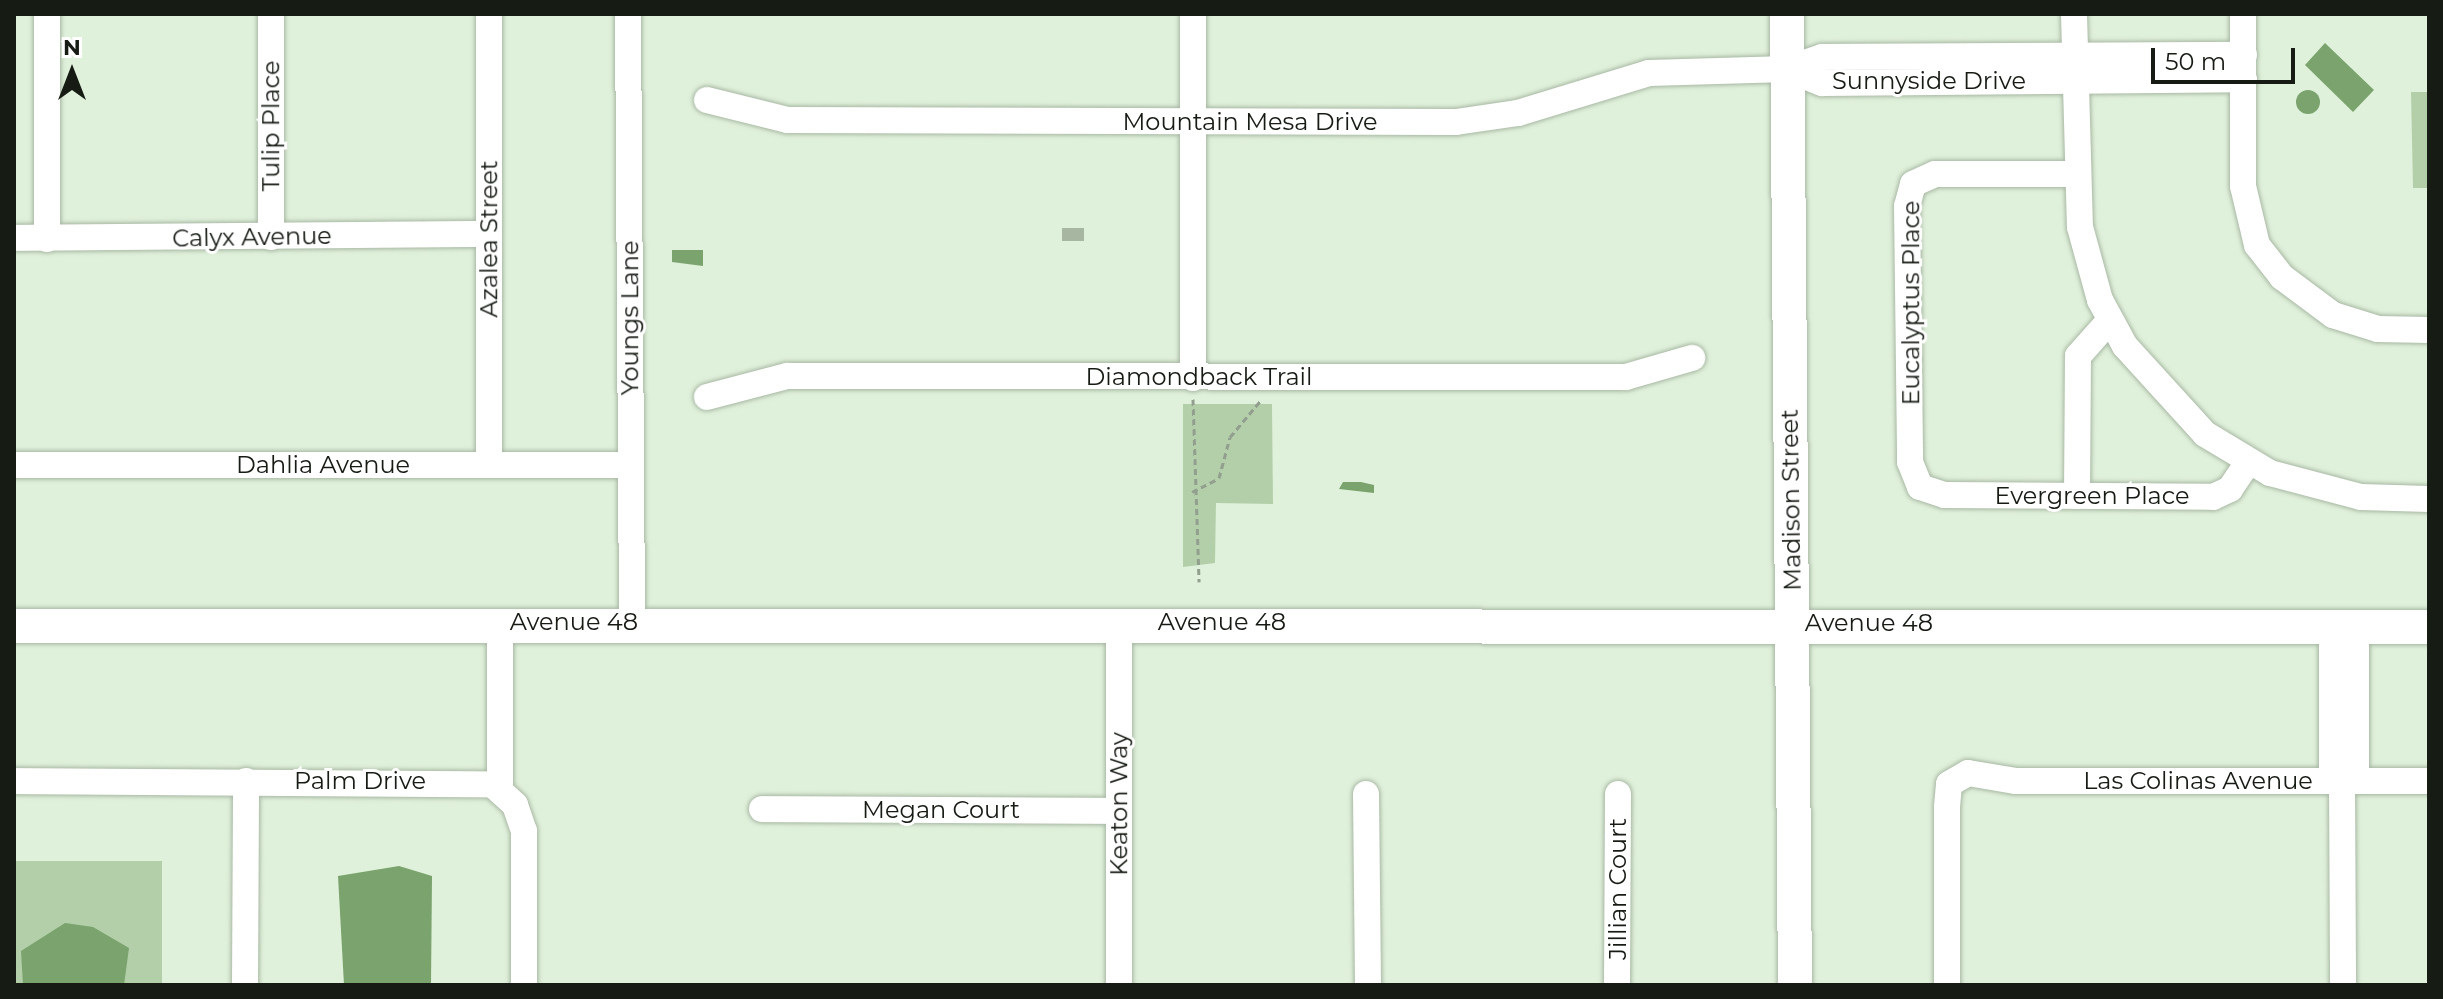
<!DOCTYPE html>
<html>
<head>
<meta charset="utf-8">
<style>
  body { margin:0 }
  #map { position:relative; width:2443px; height:999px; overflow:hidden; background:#e0f1db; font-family:Montserrat,sans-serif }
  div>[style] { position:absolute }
  .green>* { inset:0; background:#b3cfaa }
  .water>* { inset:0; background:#7aa36d }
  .round { border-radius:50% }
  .building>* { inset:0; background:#a6b6a1 }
  .path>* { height:3px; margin-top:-1.5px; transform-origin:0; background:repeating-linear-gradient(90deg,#929e8e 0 6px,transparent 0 10px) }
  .roads { filter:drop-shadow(0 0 2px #a8b8a4) drop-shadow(0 0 2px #a8b8a4) }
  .minor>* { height:26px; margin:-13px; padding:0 13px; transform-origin:13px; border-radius:13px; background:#fff }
  .major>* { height:34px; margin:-17px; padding:0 17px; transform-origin:17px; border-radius:17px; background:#fff }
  span { translate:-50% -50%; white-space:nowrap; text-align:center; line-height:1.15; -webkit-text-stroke:6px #fff; paint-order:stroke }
  .street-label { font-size:24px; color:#161b14 }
  .frame { position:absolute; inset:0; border:16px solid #161b14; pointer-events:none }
  .north { position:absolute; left:32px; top:32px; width:80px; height:80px; -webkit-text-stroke:6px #fff; paint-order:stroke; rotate:0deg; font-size:22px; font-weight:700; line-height:32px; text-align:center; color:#161b14 }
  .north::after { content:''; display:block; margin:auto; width:28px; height:36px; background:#161b14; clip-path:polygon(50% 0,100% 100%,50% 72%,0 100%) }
  .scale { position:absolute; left:2151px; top:48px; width:144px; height:36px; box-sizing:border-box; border:4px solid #161b14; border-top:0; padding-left:10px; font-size:24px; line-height:28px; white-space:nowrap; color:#161b14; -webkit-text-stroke:6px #fff; paint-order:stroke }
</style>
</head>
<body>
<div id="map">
  <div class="green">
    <i style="clip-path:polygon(2411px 92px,2429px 92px,2429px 188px,2413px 188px)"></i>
    <i style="clip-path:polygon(1183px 404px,1272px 404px,1273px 504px,1216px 503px,1215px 563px,1183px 567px)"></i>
    <i style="clip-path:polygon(14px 861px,162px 861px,162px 985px,14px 985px)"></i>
  </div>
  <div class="water">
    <i style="clip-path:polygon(2325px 43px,2374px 90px,2353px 112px,2305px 65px)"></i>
    <i class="round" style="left:2296px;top:90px;width:24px;height:24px"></i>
    <i style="clip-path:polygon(672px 250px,703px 250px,703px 266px,672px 262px)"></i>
    <i style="clip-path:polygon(1361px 482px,1374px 485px,1374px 493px,1339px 489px,1343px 482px)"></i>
    <i style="clip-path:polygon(399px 866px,432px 876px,431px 985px,344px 985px,338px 876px)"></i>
    <i style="clip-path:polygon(65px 923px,93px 927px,129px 948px,124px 985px,23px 985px,21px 951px)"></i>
  </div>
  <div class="building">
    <i style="clip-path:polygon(1062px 228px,1084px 228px,1084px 241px,1062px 241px)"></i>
  </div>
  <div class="path">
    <i style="left:1193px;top:399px;width:183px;rotate:88.1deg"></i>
    <i style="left:1192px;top:492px;width:30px;rotate:-27deg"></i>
    <i style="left:1219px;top:478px;width:42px;rotate:-75deg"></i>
    <i style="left:1230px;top:437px;width:48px;rotate:-50deg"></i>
  </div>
  <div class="roads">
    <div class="minor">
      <i style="left:47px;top:14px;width:225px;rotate:90deg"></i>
      <i style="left:489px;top:14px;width:451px;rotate:90deg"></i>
      <i style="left:628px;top:14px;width:607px;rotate:89.62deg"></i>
      <i style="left:2074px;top:14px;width:213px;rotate:88.4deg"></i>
      <i style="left:2080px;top:227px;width:76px;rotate:74.7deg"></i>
      <i style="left:2100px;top:300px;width:52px;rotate:61.5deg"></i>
      <i style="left:2125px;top:346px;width:119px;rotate:47.7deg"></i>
      <i style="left:2205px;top:434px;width:76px;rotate:31deg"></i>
      <i style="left:2270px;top:473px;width:94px;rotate:14.8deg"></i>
      <i style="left:2361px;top:497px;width:68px;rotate:1.7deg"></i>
      <i style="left:2243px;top:14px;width:172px;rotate:90deg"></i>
      <i style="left:2243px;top:186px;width:61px;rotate:76.7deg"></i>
      <i style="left:2257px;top:245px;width:41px;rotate:52deg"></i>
      <i style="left:2282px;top:277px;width:64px;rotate:36.7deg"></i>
      <i style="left:2333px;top:315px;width:47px;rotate:17.3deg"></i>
      <i style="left:2378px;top:329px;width:51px;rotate:1.1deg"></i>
      <i style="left:1787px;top:69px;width:38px;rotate:22deg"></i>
      <i style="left:1822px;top:83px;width:422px;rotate:-0.5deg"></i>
      <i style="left:707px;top:100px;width:82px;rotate:14deg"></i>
      <i style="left:787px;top:120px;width:669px;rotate:0.17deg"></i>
      <i style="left:1456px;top:122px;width:63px;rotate:-8.3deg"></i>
      <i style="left:1518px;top:113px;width:137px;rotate:-17deg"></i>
      <i style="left:1649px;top:73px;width:138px;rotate:-1.7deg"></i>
      <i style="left:1787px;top:69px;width:37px;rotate:-19deg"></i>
      <i style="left:1822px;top:57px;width:422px;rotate:-0.3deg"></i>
      <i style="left:2074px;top:174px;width:139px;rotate:180deg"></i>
      <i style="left:1935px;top:174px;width:24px;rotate:156deg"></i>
      <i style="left:1913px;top:184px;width:23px;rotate:105deg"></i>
      <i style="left:1907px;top:206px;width:256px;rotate:89.3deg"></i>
      <i style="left:1910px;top:462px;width:27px;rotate:68deg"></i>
      <i style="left:1920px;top:487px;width:26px;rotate:18deg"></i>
      <i style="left:1945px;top:495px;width:268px;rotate:0.4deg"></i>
      <i style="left:2213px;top:497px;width:19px;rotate:-25deg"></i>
      <i style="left:2230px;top:489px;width:32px;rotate:-56deg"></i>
      <i style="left:271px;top:237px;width:223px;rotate:-90deg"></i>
      <i style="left:14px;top:238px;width:475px;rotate:-0.5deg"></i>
      <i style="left:1193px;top:378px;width:364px;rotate:-90deg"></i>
      <i style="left:707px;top:397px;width:83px;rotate:-14.7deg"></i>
      <i style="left:787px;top:376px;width:839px;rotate:0.07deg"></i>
      <i style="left:1626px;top:377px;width:69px;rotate:-16.1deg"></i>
      <i style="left:14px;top:465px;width:617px"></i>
      <i style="left:2077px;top:496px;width:140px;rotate:-89.6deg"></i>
      <i style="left:2078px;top:356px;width:48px;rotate:-48.4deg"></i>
      <i style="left:500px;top:622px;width:167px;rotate:90deg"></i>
      <i style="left:2332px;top:626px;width:154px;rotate:90deg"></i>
      <i style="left:2356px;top:626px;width:154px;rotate:90deg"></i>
      <i style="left:2342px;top:780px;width:205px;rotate:89.7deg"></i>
      <i style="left:14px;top:781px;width:478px;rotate:0.4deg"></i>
      <i style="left:492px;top:784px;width:31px;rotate:42deg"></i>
      <i style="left:515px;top:805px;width:28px;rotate:71deg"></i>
      <i style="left:524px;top:831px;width:154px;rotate:90deg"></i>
      <i style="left:1366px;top:794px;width:191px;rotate:89.4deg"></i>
      <i style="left:762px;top:809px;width:357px;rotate:0.3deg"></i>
      <i style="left:245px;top:985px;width:204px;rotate:-89.7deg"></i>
      <i style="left:1119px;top:985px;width:363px;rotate:-90deg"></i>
      <i style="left:1617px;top:985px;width:191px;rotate:-89.7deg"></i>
      <i style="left:1947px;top:985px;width:178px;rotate:-90deg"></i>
      <i style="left:1947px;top:807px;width:23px;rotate:-85deg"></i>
      <i style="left:1949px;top:784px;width:22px;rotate:-30deg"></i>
      <i style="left:1968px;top:773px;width:49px;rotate:9.5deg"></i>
      <i style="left:2016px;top:781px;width:413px"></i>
    </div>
    <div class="major">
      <i style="left:1787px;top:14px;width:971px;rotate:89.53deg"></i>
      <i style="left:14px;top:626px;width:2415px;rotate:0.02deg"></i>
    </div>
  </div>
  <div class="street-label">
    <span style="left:1929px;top:81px">Sunnyside Drive</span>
    <span style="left:1250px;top:122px">Mountain Mesa Drive</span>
    <span style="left:271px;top:126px;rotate:-90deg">Tulip Place</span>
    <span style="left:252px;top:237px;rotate:-1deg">Calyx Avenue</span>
    <span style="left:489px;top:239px;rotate:-90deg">Azalea Street</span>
    <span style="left:1911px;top:303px;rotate:-90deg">Eucalyptus Place</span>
    <span style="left:630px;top:318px;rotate:-90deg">Youngs Lane</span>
    <span style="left:1199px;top:377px">Diamondback Trail</span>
    <span style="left:323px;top:465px">Dahlia Avenue</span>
    <span style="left:2092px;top:496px">Evergreen Place</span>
    <span style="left:1791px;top:500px;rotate:-91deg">Madison Street</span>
    <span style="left:574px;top:622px">Avenue 48</span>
    <span style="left:1222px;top:622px">Avenue 48</span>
    <span style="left:1869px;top:623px">Avenue 48</span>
    <span style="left:360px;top:781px">Palm Drive</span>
    <span style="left:2198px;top:781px">Las Colinas Avenue</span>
    <span style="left:1119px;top:804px;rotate:-90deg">Keaton Way</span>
    <span style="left:941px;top:810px">Megan Court</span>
    <span style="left:1618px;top:889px;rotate:-90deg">Jillian Court</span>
  </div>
  <div class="frame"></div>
  <div class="north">N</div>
  <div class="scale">50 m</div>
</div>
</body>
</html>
